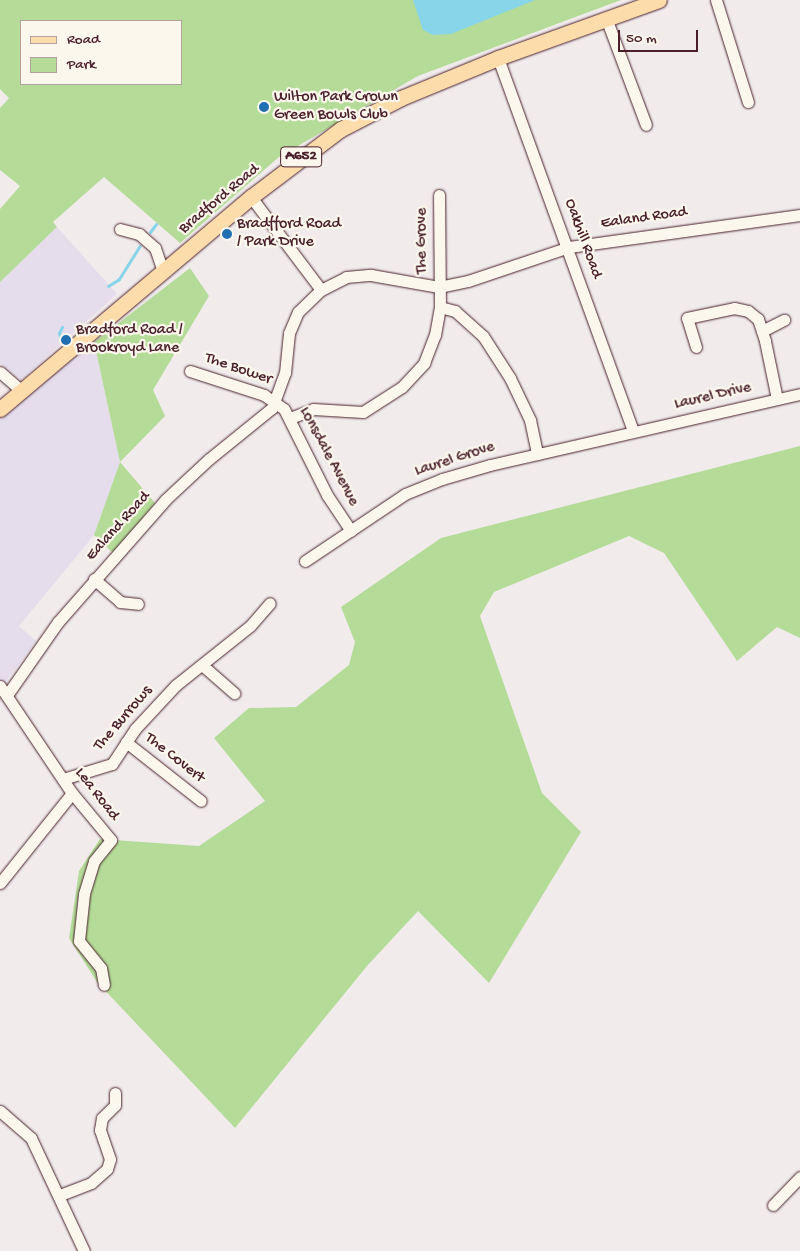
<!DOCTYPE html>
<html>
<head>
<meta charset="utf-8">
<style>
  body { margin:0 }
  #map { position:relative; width:800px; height:1251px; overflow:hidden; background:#f1ebec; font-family:"Gochi Hand",sans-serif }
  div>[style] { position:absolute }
  .built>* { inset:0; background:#e5ddec }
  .green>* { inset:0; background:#b4dc98 }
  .water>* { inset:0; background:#88d4e8 }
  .stream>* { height:3px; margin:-1.5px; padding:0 1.5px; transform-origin:1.5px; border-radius:1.5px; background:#88d4e8 }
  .roads { filter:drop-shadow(0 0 1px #4a1f2b) drop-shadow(0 0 1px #4a1f2b) }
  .minor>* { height:11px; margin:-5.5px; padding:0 5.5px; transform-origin:5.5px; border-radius:5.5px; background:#fbf7ec }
  .major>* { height:15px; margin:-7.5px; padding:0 7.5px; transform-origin:7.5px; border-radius:7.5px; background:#fddcac }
  .dots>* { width:14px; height:14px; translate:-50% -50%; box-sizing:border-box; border:2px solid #fbf7ec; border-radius:50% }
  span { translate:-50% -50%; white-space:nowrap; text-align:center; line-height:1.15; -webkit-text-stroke:4.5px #fbf7ec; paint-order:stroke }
  .shield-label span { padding:1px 4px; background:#fbf7ec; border:1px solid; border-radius:4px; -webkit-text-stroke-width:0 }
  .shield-label { font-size:15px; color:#4a1f2b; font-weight:700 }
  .poi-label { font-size:16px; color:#4a1f2b }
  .left { translate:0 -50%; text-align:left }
  .street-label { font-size:16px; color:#4a1f2b }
  .legend { position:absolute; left:20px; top:20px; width:162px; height:65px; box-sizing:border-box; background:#fbf7ec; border:1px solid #b4a19f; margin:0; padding:6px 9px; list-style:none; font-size:15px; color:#4a1f2b }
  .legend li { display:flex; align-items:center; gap:10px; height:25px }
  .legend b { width:25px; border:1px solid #b4a19f }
  .scale { position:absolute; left:618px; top:30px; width:80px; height:22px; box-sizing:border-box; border:2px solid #4a1f2b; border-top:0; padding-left:6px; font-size:15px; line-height:18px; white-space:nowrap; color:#4a1f2b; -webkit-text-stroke:4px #fbf7ec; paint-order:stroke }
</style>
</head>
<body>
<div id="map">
  <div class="built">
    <i style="clip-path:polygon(57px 227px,117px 294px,21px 380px,0 363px,0 282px)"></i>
    <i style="clip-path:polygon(94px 342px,120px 462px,94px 535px,19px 626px,36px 641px,0 690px,0 417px)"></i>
  </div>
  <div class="green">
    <i style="clip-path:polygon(evenodd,0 0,621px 0,418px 76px,279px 157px,180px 243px,104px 177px,53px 222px,57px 227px,0 282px,0 209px,20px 186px,0 170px,0 108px,9px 98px,0 89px,0 0,21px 21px,181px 21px,181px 84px,21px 84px,21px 21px)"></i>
    <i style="clip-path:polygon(190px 268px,209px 296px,153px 390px,165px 416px,120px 462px,155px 503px,113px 553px,94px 535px,120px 462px,94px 342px)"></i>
    <i style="clip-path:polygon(800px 446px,800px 638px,777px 627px,737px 661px,664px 553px,629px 536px,494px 592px,480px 616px,542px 793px,581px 832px,489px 983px,418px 911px,367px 966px,235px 1128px,97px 982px,69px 938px,79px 871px,100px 839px,199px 846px,265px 801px,214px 738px,249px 708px,296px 707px,349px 665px,355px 642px,341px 607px,441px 538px)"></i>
  </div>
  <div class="water">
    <i style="clip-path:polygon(413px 0,535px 0,451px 34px,433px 35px,423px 30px)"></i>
  </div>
  <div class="stream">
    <i style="left:150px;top:232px;width:10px;rotate:-53deg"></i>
    <i style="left:108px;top:286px;width:13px;rotate:-32deg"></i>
    <i style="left:119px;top:279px;width:39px;rotate:-58deg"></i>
    <i style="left:61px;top:340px;width:7px;rotate:-106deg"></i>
    <i style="left:59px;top:333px;width:7px;rotate:-63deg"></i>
  </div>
  <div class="roads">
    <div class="minor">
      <i style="left:716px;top:0;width:107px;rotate:72.6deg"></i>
      <i style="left:606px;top:18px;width:114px;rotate:69.5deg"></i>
      <i style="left:498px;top:58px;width:397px;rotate:70.1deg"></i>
      <i style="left:251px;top:197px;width:116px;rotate:53deg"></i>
      <i style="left:120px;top:229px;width:20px;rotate:15deg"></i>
      <i style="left:139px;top:234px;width:21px;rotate:41deg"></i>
      <i style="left:155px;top:248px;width:24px;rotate:71deg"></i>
      <i style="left:440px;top:307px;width:16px;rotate:15deg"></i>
      <i style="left:455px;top:311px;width:38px;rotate:42deg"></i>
      <i style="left:483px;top:336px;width:50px;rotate:57.3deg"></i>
      <i style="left:510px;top:378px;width:47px;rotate:64.5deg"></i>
      <i style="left:530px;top:420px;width:35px;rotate:78deg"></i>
      <i style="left:762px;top:331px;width:25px;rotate:-27deg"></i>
      <i style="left:696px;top:347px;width:30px;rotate:-107deg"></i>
      <i style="left:687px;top:318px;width:48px;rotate:-12deg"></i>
      <i style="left:734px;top:308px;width:14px;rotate:12deg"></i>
      <i style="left:748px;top:311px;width:13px;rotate:39deg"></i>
      <i style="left:758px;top:319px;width:23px;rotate:72deg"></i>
      <i style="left:765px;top:341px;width:59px;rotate:78.3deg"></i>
      <i style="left:190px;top:371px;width:78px;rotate:18deg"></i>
      <i style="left:264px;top:395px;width:24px;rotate:35deg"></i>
      <i style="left:284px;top:409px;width:96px;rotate:63.4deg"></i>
      <i style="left:327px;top:495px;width:43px;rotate:56.3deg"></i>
      <i style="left:0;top:372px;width:29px;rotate:41deg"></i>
      <i style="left:290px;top:418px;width:25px;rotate:-21deg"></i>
      <i style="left:313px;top:409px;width:50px;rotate:3.4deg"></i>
      <i style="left:363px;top:412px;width:46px;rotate:-32.7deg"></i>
      <i style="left:402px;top:387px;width:33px;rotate:-47deg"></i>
      <i style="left:424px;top:363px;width:30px;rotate:-69deg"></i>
      <i style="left:435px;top:335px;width:28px;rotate:-80deg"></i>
      <i style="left:440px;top:307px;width:112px;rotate:-90.5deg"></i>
      <i style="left:305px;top:561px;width:120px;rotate:-33.8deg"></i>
      <i style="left:405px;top:494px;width:40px;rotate:-22deg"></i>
      <i style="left:442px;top:479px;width:50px;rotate:-16.3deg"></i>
      <i style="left:490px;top:465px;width:318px;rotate:-12.9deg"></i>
      <i style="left:94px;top:579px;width:35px;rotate:41deg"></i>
      <i style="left:120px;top:602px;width:18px;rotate:6deg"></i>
      <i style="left:202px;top:665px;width:43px;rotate:41.2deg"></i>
      <i style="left:0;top:686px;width:129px;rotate:56.1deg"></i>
      <i style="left:72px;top:793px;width:61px;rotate:50.3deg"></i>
      <i style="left:111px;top:840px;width:27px;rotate:129deg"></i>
      <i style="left:94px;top:861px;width:34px;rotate:107deg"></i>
      <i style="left:84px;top:894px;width:47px;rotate:96.1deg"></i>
      <i style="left:79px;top:941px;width:35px;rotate:51deg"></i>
      <i style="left:101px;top:968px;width:17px;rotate:80deg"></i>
      <i style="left:7px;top:695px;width:89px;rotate:-55.1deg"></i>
      <i style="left:58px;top:622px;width:162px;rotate:-48.7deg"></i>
      <i style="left:165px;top:500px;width:60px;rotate:-43deg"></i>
      <i style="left:209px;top:459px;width:81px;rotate:-39deg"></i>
      <i style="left:272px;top:408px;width:37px;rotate:-70deg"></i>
      <i style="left:285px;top:373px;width:40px;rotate:-84.3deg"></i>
      <i style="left:289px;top:333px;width:23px;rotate:-67deg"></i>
      <i style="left:298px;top:312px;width:32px;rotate:-44deg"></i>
      <i style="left:321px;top:290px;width:28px;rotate:-27deg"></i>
      <i style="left:346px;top:277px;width:25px;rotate:-5deg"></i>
      <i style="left:371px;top:275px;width:69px;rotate:10deg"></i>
      <i style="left:439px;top:287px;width:30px;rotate:-12deg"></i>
      <i style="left:468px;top:281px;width:107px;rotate:-18.6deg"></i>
      <i style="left:569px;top:247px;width:233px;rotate:-7.9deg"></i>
      <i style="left:126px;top:742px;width:95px;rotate:38.2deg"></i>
      <i style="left:63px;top:779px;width:51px;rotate:-17deg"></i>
      <i style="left:112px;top:764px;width:42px;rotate:-56.7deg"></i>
      <i style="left:135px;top:729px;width:60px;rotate:-47deg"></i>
      <i style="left:176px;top:685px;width:95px;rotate:-38.6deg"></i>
      <i style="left:250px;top:626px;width:30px;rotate:-49deg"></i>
      <i style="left:0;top:883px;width:115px;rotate:-51.3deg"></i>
      <i style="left:0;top:1111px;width:41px;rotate:41.1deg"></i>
      <i style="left:31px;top:1138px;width:125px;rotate:64.9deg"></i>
      <i style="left:60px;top:1195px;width:33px;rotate:-21deg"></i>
      <i style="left:91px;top:1183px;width:21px;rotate:-41deg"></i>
      <i style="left:107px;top:1169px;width:10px;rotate:-73deg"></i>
      <i style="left:110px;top:1159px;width:31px;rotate:-109deg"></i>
      <i style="left:100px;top:1130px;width:12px;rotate:-81deg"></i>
      <i style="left:102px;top:1118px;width:18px;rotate:-45deg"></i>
      <i style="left:115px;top:1105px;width:12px;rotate:-90deg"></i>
      <i style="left:773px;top:1205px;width:39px;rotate:-46deg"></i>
    </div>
    <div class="major">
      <i style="left:0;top:409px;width:329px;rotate:-40.2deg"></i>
      <i style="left:251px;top:197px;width:113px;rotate:-37.1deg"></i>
      <i style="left:341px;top:129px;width:68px;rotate:-27.3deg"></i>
      <i style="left:401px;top:98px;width:105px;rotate:-22.4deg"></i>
      <i style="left:498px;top:58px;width:171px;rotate:-19.8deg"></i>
    </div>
  </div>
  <div class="dots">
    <i style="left:264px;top:107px;background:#1f6fb2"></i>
    <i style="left:227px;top:234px;background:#1f6fb2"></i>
    <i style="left:66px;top:340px;background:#1f6fb2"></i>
  </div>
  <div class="shield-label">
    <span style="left:301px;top:157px">A652</span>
  </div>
  <div class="poi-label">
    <span class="left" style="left:274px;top:107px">Wilton Park Crown<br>Green Bowls Club</span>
    <span class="left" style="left:237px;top:234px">Bradfford Road<br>/ Park Drive</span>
    <span class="left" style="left:76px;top:340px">Bradford Road /<br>Brookroyd Lane</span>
  </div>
  <div class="street-label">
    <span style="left:220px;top:200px;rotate:-40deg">Bradford Road</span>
    <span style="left:644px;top:219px;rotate:-8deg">Ealand Road</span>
    <span style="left:582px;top:239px;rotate:70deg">Oakhill Road</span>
    <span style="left:423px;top:241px;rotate:-90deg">The Grove</span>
    <span style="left:238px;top:370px;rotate:19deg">The Bower</span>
    <span style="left:713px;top:397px;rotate:-13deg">Laurel Drive</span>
    <span style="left:328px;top:457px;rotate:62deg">Lonsdale Avenue</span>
    <span style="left:455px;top:460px;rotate:-18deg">Laurel Grove</span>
    <span style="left:119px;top:527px;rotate:-48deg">Ealand Road</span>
    <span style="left:124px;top:719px;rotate:-49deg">The Burrows</span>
    <span style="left:174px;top:759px;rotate:38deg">The Covert</span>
    <span style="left:96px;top:795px;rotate:52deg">Lea Road</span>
  </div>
  <ul class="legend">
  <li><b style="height:6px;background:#fddcac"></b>Road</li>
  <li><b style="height:14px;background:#b4dc98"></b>Park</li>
  </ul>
  <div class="scale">50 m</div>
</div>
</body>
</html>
